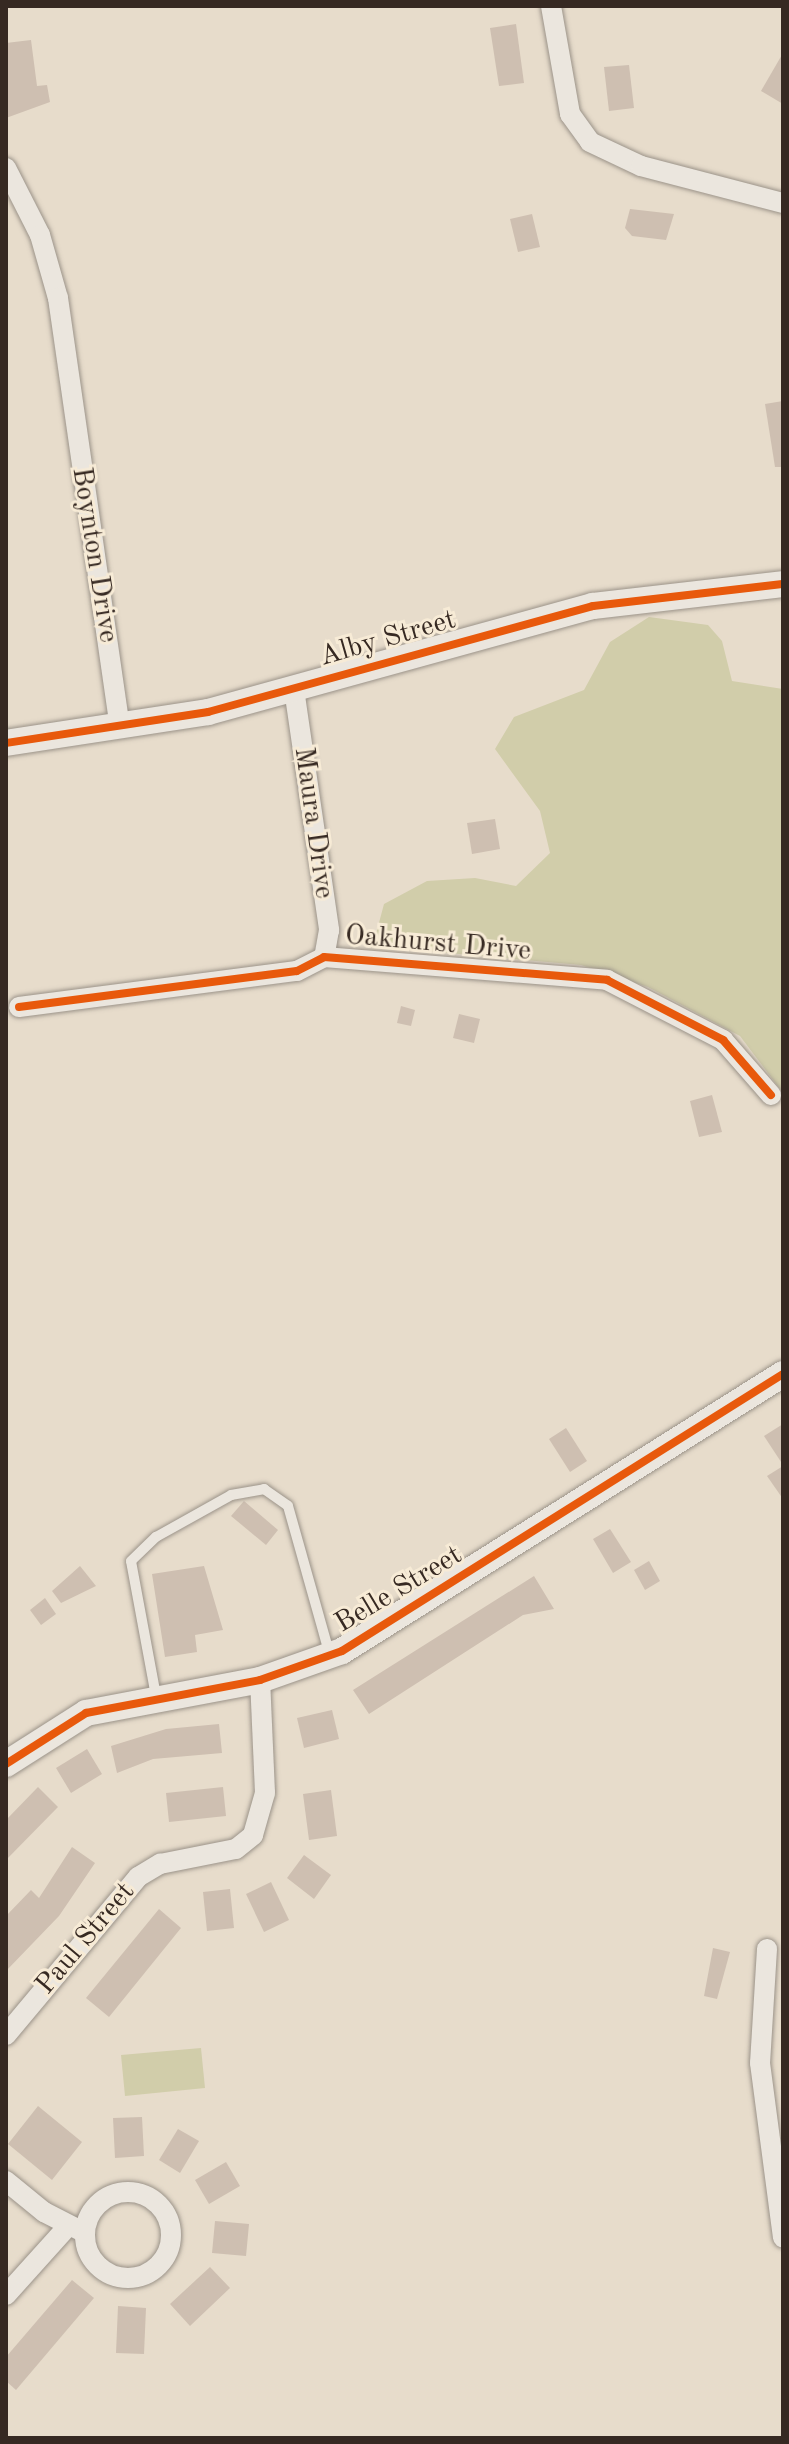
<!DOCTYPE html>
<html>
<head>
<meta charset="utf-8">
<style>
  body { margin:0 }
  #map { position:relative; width:789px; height:2444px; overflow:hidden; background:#e7dccb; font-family:"Old Standard TT",serif }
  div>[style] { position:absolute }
  .green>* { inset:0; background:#d1cdaa }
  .building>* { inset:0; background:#cebfb1 }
  .roads { filter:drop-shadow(0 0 2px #9b9389) drop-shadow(0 0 2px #9b9389) }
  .service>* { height:10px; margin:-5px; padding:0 5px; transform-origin:5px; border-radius:5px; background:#ebe6de }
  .minor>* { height:20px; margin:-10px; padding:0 10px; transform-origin:10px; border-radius:10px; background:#ebe6de }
  .minor>.ring { margin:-10px; padding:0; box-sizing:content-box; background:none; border:20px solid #ebe6de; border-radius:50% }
  .tertiary>* { height:26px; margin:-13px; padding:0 13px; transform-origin:13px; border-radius:13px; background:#ebe6de }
  .cycleway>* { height:8px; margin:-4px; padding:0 4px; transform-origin:4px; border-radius:4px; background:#e8590c }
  span { translate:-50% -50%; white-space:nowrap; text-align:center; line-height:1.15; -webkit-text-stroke:6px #f7ebd6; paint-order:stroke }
  .street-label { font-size:28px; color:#362922 }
  .frame { position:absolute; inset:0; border:8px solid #362922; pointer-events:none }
</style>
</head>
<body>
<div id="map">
  <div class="green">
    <i style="clip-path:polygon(649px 617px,708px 625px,722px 641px,732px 681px,783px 689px,783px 1093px,740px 1036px,648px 987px,581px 965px,403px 949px,376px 934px,384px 904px,427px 881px,475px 878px,516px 886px,550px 853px,540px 811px,495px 749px,514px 717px,584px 690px,610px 642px)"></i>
    <i style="clip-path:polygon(201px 2048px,205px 2088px,125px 2096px,121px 2055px)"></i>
  </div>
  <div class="building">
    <i style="clip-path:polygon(516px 24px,524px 83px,499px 86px,490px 28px)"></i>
    <i style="clip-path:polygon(31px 40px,37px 86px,47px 85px,50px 102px,6px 118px,6px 43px)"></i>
    <i style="clip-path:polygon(783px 53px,783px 104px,761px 91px)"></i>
    <i style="clip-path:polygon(629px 65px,634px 108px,609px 111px,604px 67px)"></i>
    <i style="clip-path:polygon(630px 209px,674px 214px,666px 240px,632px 236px,625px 228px)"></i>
    <i style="clip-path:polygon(532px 214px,540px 247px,518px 252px,510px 219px)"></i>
    <i style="clip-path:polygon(783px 401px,783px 467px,775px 467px,765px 404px)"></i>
    <i style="clip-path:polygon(495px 819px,500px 849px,472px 854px,467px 823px)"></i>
    <i style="clip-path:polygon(401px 1006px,415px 1010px,411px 1026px,397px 1023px)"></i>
    <i style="clip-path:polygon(459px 1014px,480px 1019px,474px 1043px,453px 1038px)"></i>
    <i style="clip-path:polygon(712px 1095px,722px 1132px,699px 1137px,690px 1101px)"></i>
    <i style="clip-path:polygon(783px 1424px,783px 1465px,764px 1436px)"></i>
    <i style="clip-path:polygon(566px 1428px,587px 1461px,570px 1472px,549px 1439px)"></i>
    <i style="clip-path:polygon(783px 1466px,783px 1499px,767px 1476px)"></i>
    <i style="clip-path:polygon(244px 1501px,278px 1530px,266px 1545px,231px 1516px)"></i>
    <i style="clip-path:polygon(610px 1529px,631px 1562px,613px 1573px,593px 1539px)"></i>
    <i style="clip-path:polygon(649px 1561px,660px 1581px,645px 1590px,634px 1570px)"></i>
    <i style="clip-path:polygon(80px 1566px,96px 1586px,61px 1603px,52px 1591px)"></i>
    <i style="clip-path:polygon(204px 1566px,223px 1630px,195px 1635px,197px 1652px,165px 1657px,152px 1574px)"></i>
    <i style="clip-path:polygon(534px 1576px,554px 1609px,523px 1615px,369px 1714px,353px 1690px)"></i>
    <i style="clip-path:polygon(45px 1598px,56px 1614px,41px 1625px,30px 1610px)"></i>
    <i style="clip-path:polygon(332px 1710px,339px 1739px,304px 1748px,297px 1718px)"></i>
    <i style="clip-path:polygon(219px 1724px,222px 1753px,153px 1759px,117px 1773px,111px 1746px,166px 1729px)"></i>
    <i style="clip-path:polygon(87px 1749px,102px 1774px,71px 1793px,56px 1768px)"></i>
    <i style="clip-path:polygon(38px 1787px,58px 1807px,6px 1860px,6px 1820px)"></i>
    <i style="clip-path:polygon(223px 1787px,226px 1816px,169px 1822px,166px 1793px)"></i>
    <i style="clip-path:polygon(331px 1790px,337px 1836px,309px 1840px,303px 1794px)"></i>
    <i style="clip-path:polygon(72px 1847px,95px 1863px,59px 1916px,6px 1971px,6px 1916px,31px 1890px,39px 1898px)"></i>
    <i style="clip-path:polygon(304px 1855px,331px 1875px,314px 1899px,287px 1878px)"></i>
    <i style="clip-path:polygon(271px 1882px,289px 1920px,264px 1932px,246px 1894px)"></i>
    <i style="clip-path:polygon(230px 1889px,234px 1928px,207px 1931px,203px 1892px)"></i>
    <i style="clip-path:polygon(159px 1909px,181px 1928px,109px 2017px,86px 1998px)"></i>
    <i style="clip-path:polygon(713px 1948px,730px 1952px,717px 1999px,704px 1996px)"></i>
    <i style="clip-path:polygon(38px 2106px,82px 2142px,52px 2180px,8px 2144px)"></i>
    <i style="clip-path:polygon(142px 2117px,144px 2156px,115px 2158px,113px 2118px)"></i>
    <i style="clip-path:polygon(178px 2129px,199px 2141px,180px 2173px,159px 2160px)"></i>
    <i style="clip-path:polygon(226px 2162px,240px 2186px,209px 2204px,195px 2180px)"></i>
    <i style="clip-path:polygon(215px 2221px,249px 2224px,246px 2256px,212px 2253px)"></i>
    <i style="clip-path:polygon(210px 2267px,230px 2288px,190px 2326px,170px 2304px)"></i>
    <i style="clip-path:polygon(72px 2280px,94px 2298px,16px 2390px,6px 2381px,6px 2357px)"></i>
    <i style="clip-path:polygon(118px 2306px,146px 2308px,144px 2354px,116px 2353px)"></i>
  </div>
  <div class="roads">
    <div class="service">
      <i style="left:156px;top:1696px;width:137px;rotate:-100.5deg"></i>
      <i style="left:131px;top:1561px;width:35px;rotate:-44deg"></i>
      <i style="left:156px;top:1537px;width:86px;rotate:-29.2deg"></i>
      <i style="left:231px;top:1495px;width:34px;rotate:-10deg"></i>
      <i style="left:264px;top:1489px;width:29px;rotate:35deg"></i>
      <i style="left:288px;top:1506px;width:155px;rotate:74.3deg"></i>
    </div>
    <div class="minor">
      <i style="left:551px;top:6px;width:110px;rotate:80deg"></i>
      <i style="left:570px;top:114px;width:34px;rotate:54deg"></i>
      <i style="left:590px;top:142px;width:56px;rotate:25.2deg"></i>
      <i style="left:641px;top:166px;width:147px;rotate:14.6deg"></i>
      <i style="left:6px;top:168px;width:75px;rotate:63.1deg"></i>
      <i style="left:40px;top:235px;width:66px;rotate:74.1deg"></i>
      <i style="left:58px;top:298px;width:434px;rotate:81.8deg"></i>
      <i style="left:294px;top:689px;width:244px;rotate:81.7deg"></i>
      <i style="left:329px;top:930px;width:27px;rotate:100deg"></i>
      <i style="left:19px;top:1007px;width:280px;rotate:-7.4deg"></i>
      <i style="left:297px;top:971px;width:30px;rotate:-27deg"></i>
      <i style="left:324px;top:957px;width:284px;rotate:4.6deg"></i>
      <i style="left:607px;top:980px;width:131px;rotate:27.3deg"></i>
      <i style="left:723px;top:1040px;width:73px;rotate:48.9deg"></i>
      <i style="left:767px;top:1949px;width:114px;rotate:93.5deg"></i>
      <i style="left:760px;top:2063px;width:176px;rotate:82.5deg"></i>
      <i style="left:6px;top:2035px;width:206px;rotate:-50.1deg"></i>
      <i style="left:138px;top:1877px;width:26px;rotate:-31deg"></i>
      <i style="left:160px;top:1864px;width:77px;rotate:-11.2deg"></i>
      <i style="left:236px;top:1849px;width:22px;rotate:-39deg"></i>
      <i style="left:253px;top:1835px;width:44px;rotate:-74.1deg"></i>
      <i style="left:265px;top:1793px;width:113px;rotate:-92.5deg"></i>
      <i style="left:6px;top:2181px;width:49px;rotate:39.2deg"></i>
      <i style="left:44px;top:2212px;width:46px;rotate:27.1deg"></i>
      <i class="ring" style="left:85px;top:2192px;width:66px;height:66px"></i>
      <i style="left:6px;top:2295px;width:94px;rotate:-48deg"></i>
    </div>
    <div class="tertiary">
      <i style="left:6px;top:743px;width:204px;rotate:-8.7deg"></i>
      <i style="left:208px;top:712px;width:399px;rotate:-15.4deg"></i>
      <i style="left:593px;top:606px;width:191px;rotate:-6.6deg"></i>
      <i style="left:6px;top:1764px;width:95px;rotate:-32.5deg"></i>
      <i style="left:86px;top:1713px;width:177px;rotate:-10.7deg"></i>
      <i style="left:260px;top:1680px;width:87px;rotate:-19.5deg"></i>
      <i style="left:342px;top:1651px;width:521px;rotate:-32.13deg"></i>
    </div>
  </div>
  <div class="cycleway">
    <i style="left:6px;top:743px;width:204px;rotate:-8.7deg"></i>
    <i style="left:208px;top:712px;width:399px;rotate:-15.4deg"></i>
    <i style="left:593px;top:606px;width:191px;rotate:-6.6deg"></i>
    <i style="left:19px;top:1007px;width:280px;rotate:-7.4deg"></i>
    <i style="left:297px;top:971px;width:30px;rotate:-27deg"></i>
    <i style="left:324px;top:957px;width:284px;rotate:4.6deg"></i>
    <i style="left:607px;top:980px;width:131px;rotate:27.3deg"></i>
    <i style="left:723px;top:1040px;width:73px;rotate:48.9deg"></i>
    <i style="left:6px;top:1764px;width:95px;rotate:-32.5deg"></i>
    <i style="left:86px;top:1713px;width:177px;rotate:-10.7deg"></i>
    <i style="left:260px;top:1680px;width:87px;rotate:-19.5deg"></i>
    <i style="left:342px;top:1651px;width:521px;rotate:-32.13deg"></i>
  </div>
  <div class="street-label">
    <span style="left:94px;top:555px;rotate:81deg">Boynton Drive</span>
    <span style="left:388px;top:639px;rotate:-16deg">Alby Street</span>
    <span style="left:313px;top:823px;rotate:82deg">Maura Drive</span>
    <span style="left:438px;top:944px;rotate:5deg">Oakhurst Drive</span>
    <span style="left:399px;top:1590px;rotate:-31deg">Belle Street</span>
    <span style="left:86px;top:1939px;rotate:-50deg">Paul Street</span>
  </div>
  <div class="frame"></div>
</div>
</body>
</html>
